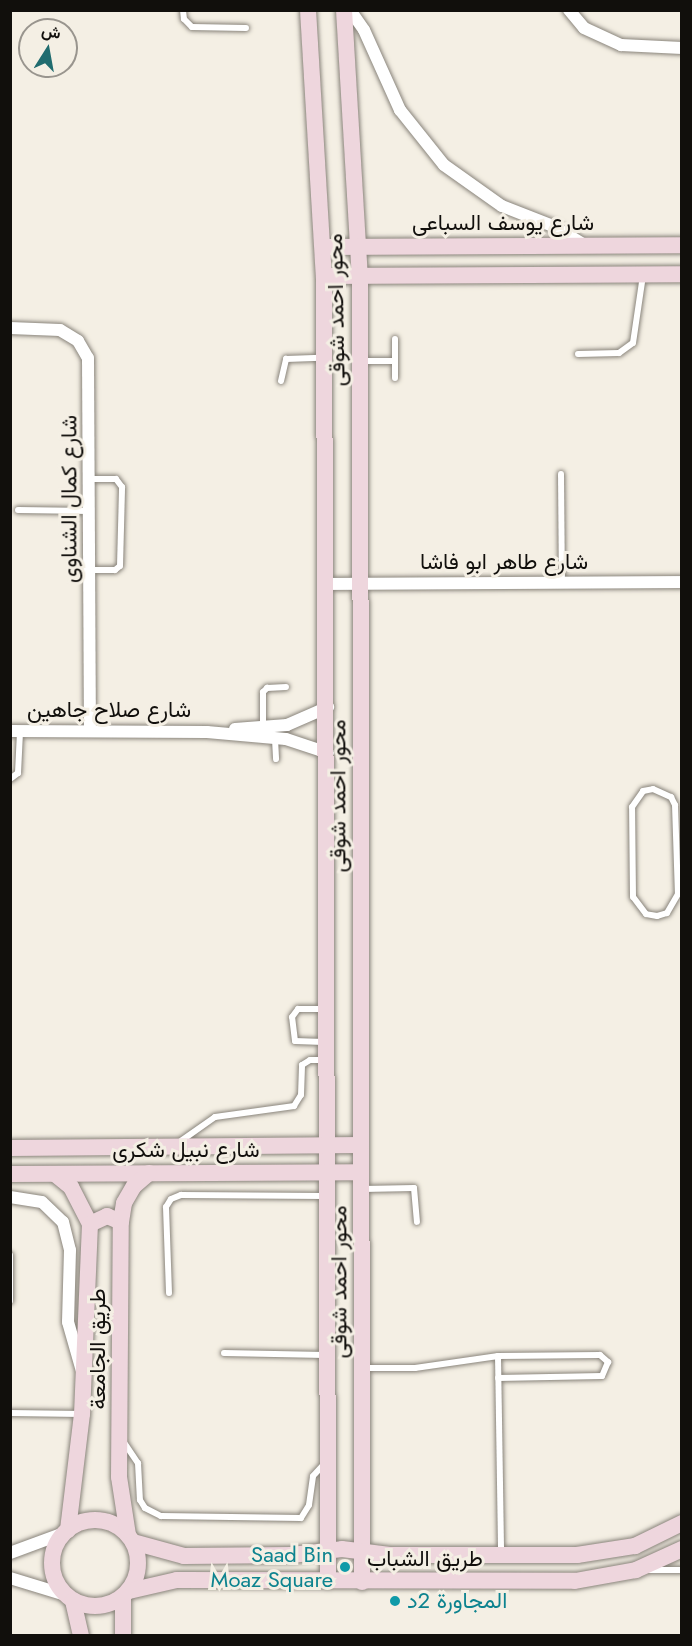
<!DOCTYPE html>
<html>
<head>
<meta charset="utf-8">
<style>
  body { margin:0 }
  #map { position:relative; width:692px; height:1646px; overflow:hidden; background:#f4efe4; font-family:Jost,Vazirmatn,sans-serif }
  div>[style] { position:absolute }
  .roads { filter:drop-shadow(0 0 2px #89847b) drop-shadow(0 0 2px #89847b) }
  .lane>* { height:6px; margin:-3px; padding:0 3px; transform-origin:3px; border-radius:3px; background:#fff }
  .street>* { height:12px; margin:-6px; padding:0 6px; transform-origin:6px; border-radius:6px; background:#fff }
  .secondary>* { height:16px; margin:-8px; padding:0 8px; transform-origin:8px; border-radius:8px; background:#eed6dd }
  .secondary>.ring { margin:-8px; padding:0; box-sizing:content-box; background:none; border:16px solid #eed6dd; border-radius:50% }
  .dots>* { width:16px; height:16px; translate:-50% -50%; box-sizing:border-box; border:3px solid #f4efe4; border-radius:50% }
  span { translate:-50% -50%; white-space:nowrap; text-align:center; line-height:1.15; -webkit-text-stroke:6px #f4efe4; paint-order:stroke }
  .street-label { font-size:22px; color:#110f0c }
  .culture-label { font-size:22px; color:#0d838f }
  .right { translate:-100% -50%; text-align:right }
  .left { translate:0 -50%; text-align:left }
  .frame { position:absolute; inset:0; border:12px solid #110f0c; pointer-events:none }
  .north { position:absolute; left:18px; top:18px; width:60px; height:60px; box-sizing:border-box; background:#f4efe4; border:2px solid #99958e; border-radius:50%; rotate:11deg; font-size:16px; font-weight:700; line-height:24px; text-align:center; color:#110f0c }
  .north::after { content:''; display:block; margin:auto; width:21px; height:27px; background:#206c6f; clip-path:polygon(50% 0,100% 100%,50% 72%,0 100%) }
</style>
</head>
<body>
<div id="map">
  <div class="roads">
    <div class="lane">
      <i style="left:183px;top:10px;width:9px;rotate:84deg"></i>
      <i style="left:184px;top:19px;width:11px;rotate:45deg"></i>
      <i style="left:192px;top:27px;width:54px;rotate:1.1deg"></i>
      <i style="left:578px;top:354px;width:41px;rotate:-1.4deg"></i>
      <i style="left:619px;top:353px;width:17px;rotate:-36deg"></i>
      <i style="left:633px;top:343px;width:69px;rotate:-81.6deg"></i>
      <i style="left:363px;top:361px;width:32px"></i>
      <i style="left:395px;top:378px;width:39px;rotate:-90deg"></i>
      <i style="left:281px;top:381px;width:23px;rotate:-77deg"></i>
      <i style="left:286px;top:359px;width:35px;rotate:-2deg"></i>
      <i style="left:561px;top:474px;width:108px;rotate:89.5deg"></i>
      <i style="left:18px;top:510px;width:72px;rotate:0.8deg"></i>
      <i style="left:90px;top:570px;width:25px"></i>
      <i style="left:115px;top:570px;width:6px;rotate:-39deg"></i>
      <i style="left:120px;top:566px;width:79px;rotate:-88.5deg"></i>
      <i style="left:122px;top:487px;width:10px;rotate:-127deg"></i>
      <i style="left:116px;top:479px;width:26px;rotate:180deg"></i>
      <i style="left:263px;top:727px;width:35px;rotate:-90deg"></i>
      <i style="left:263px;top:692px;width:6px;rotate:-45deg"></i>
      <i style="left:267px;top:688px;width:19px;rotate:-3deg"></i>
      <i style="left:275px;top:739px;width:20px;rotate:87deg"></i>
      <i style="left:10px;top:779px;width:10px;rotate:-37deg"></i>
      <i style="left:18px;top:773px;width:41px;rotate:-87.2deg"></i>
      <i style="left:653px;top:789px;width:20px;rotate:24deg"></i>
      <i style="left:671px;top:797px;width:9px;rotate:63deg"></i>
      <i style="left:675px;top:805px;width:89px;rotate:88.1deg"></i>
      <i style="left:678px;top:894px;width:22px;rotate:120deg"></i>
      <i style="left:667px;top:913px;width:10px;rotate:163deg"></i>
      <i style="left:657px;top:916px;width:11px;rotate:-170deg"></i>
      <i style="left:646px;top:914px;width:21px;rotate:-127deg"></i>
      <i style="left:633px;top:897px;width:90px;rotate:-90.6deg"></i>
      <i style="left:632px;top:807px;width:19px;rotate:-55deg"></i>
      <i style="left:643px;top:791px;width:10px;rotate:-11deg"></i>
      <i style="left:324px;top:1042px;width:29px;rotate:-178deg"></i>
      <i style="left:295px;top:1041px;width:24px;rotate:-97deg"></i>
      <i style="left:292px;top:1017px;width:10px;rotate:-53deg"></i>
      <i style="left:298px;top:1009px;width:27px"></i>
      <i style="left:178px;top:1143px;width:45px;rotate:-35.1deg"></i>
      <i style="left:215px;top:1117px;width:80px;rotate:-7.9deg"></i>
      <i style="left:294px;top:1106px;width:13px;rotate:-58deg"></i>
      <i style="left:301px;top:1095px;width:30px;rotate:-88deg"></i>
      <i style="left:302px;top:1065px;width:9px;rotate:-32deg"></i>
      <i style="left:310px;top:1060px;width:15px"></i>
      <i style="left:363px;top:1189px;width:51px;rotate:-1.1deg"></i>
      <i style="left:414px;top:1188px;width:34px;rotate:85deg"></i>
      <i style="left:10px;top:1255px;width:46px;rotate:90deg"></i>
      <i style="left:169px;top:1293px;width:86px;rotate:-92deg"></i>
      <i style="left:166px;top:1207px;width:9px;rotate:-58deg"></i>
      <i style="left:171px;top:1199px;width:11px;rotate:-22deg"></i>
      <i style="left:181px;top:1195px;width:144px;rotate:0.4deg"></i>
      <i style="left:224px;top:1353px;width:101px;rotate:1.1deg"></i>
      <i style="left:498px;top:1356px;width:197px;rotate:89.1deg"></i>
      <i style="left:362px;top:1368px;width:53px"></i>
      <i style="left:415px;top:1368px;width:84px;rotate:-8.2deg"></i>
      <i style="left:498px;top:1356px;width:102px;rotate:-0.6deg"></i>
      <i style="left:600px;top:1355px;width:11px;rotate:41deg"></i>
      <i style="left:608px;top:1362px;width:15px;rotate:113deg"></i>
      <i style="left:602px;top:1376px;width:104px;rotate:178.9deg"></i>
      <i style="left:10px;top:1413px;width:72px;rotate:0.8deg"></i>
      <i style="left:123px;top:1441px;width:27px;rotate:56deg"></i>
      <i style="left:138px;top:1463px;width:37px;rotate:87deg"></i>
      <i style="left:140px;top:1500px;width:9px;rotate:58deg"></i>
      <i style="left:145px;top:1508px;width:18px;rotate:27deg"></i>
      <i style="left:161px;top:1516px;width:140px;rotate:0.8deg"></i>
      <i style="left:301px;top:1518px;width:15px;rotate:-58deg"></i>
      <i style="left:309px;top:1505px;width:29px;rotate:-82deg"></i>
      <i style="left:313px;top:1476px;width:19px;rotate:-47deg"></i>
      <i style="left:649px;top:1570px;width:33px"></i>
    </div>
    <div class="street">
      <i style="left:350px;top:10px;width:24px;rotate:55deg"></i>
      <i style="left:364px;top:30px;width:88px;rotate:65.8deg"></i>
      <i style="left:400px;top:110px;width:70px;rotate:51.3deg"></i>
      <i style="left:444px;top:165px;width:71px;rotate:35.3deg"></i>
      <i style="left:502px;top:206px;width:55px;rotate:21.4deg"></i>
      <i style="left:553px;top:226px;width:39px;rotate:31deg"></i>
      <i style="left:569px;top:10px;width:23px;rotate:50deg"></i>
      <i style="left:584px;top:28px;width:41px;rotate:24.7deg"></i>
      <i style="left:621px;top:45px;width:61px;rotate:2.8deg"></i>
      <i style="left:10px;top:328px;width:50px;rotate:2.3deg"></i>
      <i style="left:60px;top:330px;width:21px;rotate:31deg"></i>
      <i style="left:78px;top:341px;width:20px;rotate:60deg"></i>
      <i style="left:88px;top:358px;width:373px;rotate:89.7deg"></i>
      <i style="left:327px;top:584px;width:355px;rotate:-0.3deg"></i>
      <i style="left:235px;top:729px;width:52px;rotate:-4.4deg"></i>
      <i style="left:287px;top:725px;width:45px;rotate:-23.7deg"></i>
      <i style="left:10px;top:731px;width:197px;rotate:0.3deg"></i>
      <i style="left:207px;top:732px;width:79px;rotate:5.1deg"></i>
      <i style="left:286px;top:739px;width:44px;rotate:18.4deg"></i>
      <i style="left:10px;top:1197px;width:32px;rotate:9deg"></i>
      <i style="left:42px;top:1202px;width:29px;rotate:44deg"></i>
      <i style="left:63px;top:1222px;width:29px;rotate:76deg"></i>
      <i style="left:70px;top:1250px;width:72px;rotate:91.6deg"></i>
      <i style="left:68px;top:1322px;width:51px;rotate:74.1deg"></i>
      <i style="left:10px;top:1553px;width:58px;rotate:-20.3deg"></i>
      <i style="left:10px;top:1578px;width:59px;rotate:16.9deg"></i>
    </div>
    <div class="secondary">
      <i style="left:308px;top:10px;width:266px;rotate:86.6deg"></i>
      <i style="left:324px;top:276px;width:1305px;rotate:89.82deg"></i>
      <i style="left:344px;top:10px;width:266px;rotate:86.6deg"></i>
      <i style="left:360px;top:276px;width:1306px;rotate:89.91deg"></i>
      <i style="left:324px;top:247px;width:358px;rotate:-0.3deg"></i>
      <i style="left:324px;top:276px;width:358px;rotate:-0.3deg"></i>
      <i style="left:10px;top:1148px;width:351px;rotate:-0.5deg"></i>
      <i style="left:10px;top:1174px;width:351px;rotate:-0.3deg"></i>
      <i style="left:55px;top:1174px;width:21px;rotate:39deg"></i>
      <i style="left:71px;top:1187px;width:42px;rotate:62.8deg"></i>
      <i style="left:90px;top:1224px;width:190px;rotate:92.4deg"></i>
      <i style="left:82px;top:1414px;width:117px;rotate:96.9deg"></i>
      <i style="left:90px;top:1224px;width:19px;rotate:-25deg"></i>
      <i style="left:107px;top:1216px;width:15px;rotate:23deg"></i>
      <i class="ring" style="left:52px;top:1520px;width:70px;height:70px"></i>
      <i style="left:128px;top:1535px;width:59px;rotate:-98.8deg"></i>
      <i style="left:119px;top:1477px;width:255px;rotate:-89.6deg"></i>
      <i style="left:121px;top:1222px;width:19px;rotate:-81deg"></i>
      <i style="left:124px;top:1203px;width:20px;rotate:-60deg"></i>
      <i style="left:134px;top:1186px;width:20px;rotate:-41deg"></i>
      <i style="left:133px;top:1542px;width:53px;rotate:15.4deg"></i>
      <i style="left:184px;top:1556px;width:108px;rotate:-0.5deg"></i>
      <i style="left:292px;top:1555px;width:50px;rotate:-6.8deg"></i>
      <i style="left:342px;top:1549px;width:48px;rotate:7.1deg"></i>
      <i style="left:390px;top:1555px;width:187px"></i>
      <i style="left:577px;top:1555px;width:59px;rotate:-8.8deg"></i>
      <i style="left:635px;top:1546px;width:52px;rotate:-26.1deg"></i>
      <i style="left:129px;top:1591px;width:49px;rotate:-12.9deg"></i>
      <i style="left:177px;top:1580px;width:398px;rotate:0.1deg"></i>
      <i style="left:575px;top:1581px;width:62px;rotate:-10.2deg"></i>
      <i style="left:636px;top:1570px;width:51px;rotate:-24.5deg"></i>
      <i style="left:123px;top:1597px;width:39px;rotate:90deg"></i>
      <i style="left:73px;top:1601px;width:36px;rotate:77deg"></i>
    </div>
  </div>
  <div class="dots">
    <i style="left:345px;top:1567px;background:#0f9aa8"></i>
    <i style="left:395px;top:1601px;background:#0f9aa8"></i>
  </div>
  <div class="street-label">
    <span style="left:503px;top:223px">شارع يوسف السباعى</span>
    <span style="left:336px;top:310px;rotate:-91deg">محور احمد شوقى</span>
    <span style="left:69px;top:499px;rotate:-90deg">شارع كمال الشناوى</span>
    <span style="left:504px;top:562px">شارع طاهر ابو فاشا</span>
    <span style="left:109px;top:710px">شارع صلاح جاهين</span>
    <span style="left:338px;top:796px;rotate:-90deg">محور احمد شوقى</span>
    <span style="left:186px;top:1150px">شارع نبيل شكرى</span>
    <span style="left:339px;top:1282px;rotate:-90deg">محور احمد شوقى</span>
    <span style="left:98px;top:1349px;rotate:-90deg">طريق الجامعة</span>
    <span style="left:425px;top:1559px">طريق الشباب</span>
  </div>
  <div class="culture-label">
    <span class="right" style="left:333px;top:1567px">Saad Bin<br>Moaz Square</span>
    <span class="left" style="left:407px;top:1601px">المجاورة 2د</span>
  </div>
  <div class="frame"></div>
  <div class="north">ش</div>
</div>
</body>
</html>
